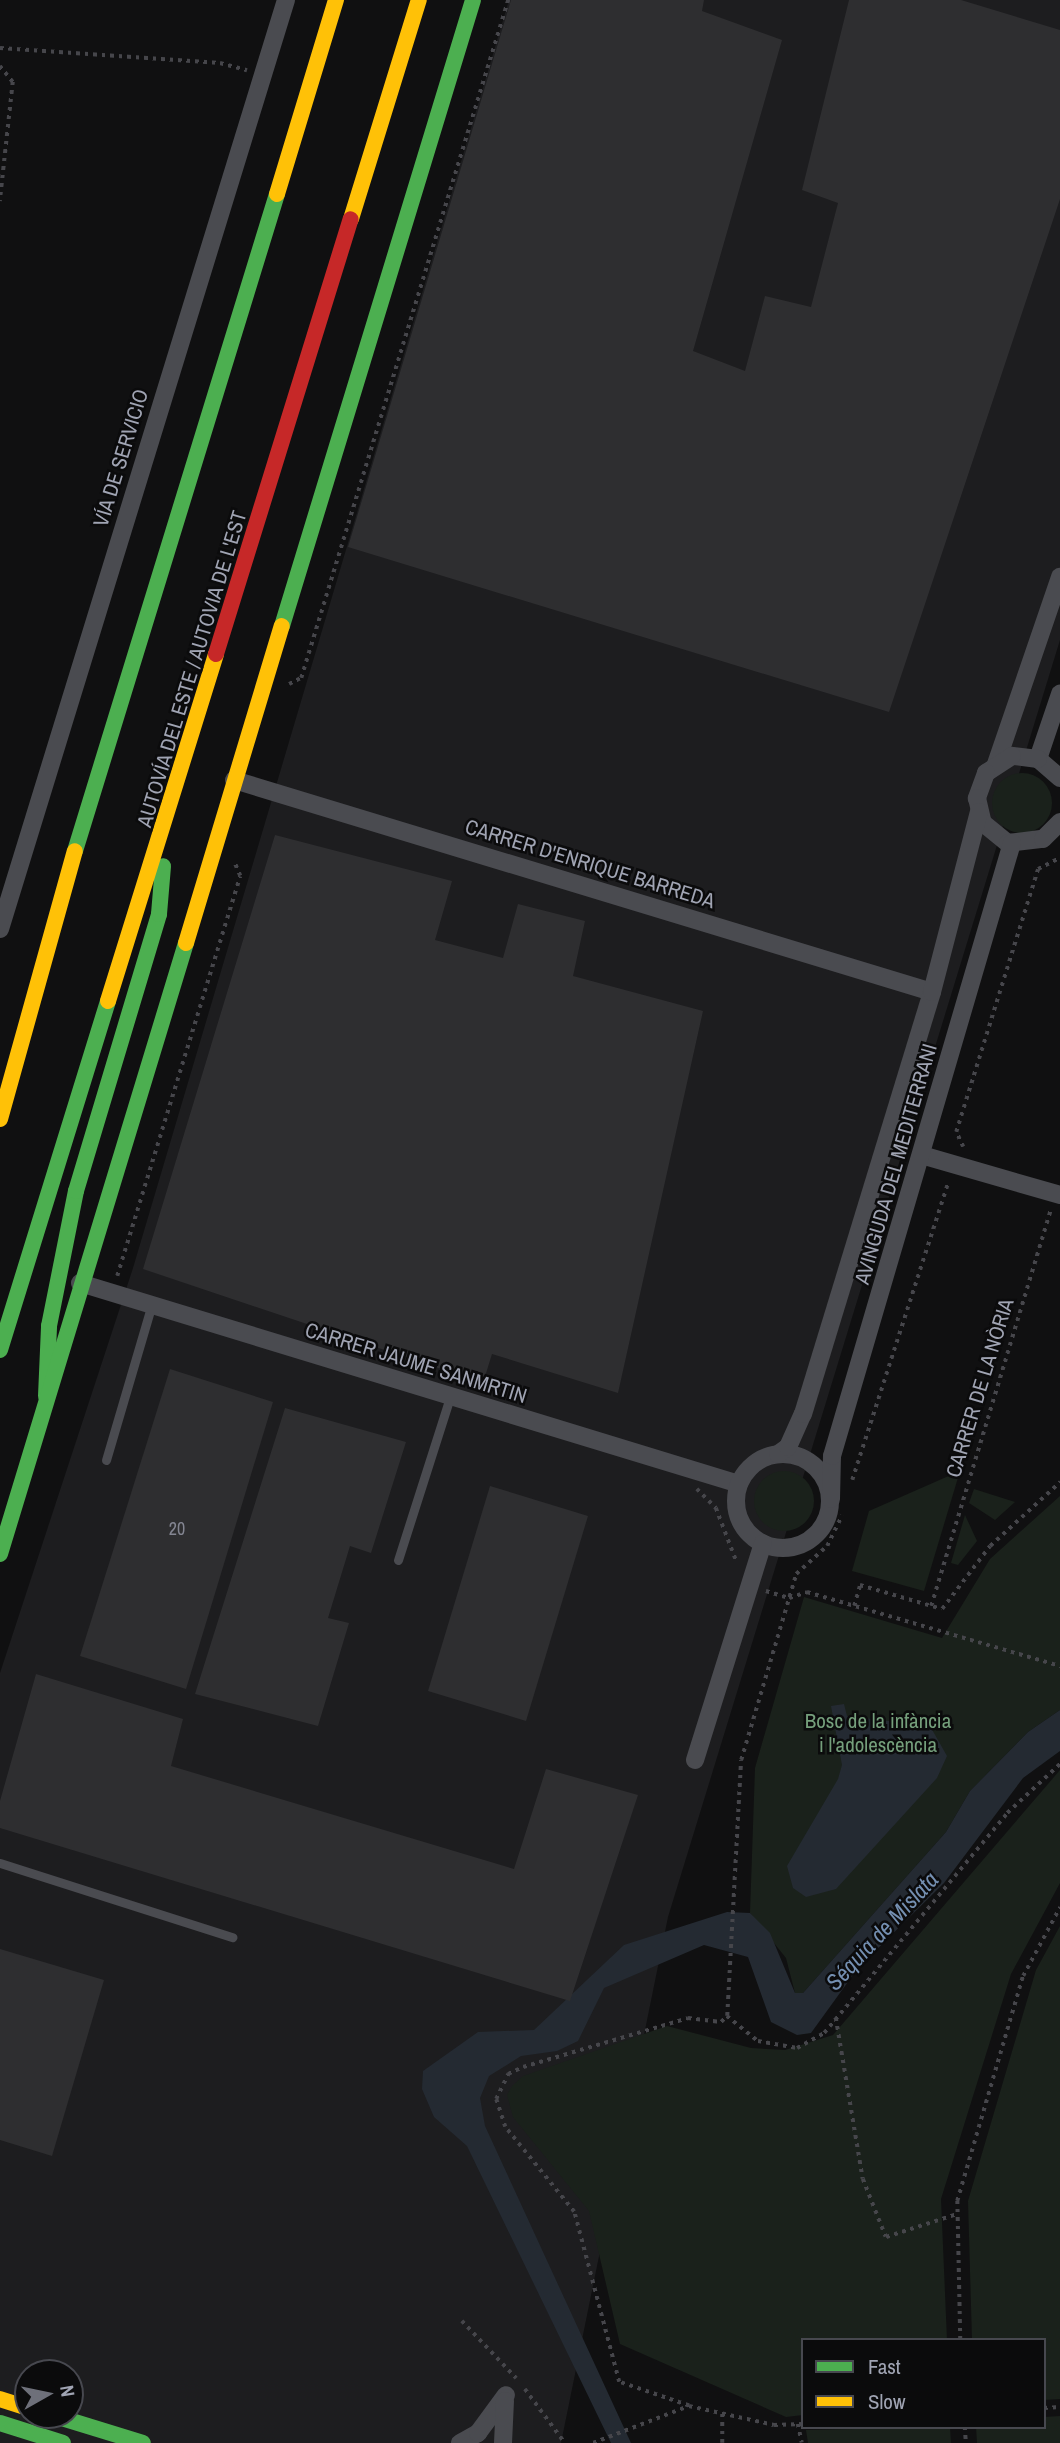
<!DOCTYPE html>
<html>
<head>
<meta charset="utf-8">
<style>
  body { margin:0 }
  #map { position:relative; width:1060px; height:2443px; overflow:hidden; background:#101011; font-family:"Archivo Narrow",sans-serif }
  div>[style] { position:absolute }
  .built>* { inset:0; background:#1d1d1f }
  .green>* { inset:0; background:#1a211b }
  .round { border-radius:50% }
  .water>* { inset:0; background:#242a32 }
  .building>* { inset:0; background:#2e2e30 }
  .path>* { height:3.5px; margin-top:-1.75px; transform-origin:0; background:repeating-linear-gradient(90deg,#46464b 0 3.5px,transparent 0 8.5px) }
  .lane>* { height:9px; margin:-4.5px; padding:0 4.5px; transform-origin:4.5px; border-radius:4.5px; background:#4a4b50 }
  .street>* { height:18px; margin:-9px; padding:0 9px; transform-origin:9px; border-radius:9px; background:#4a4b50 }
  .street>.ring { margin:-9px; padding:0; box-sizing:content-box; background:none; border:18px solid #4a4b50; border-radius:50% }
  .fast>* { height:16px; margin:-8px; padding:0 8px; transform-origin:8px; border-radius:8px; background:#4caf50 }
  .slow>* { height:16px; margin:-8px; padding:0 8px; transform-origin:8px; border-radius:8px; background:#ffc107 }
  .jam>* { height:16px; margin:-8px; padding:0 8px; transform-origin:8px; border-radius:8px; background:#c62828 }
  span { translate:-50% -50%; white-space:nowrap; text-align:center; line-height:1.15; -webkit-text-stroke:5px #0b0b0c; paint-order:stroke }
  .number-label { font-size:18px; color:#848692 }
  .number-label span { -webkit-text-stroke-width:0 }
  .street-label { font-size:21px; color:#a0a4b3 }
  .park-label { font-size:21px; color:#759f7c }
  .water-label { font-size:23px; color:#748fb1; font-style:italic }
  .legend { position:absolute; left:801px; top:2338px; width:245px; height:91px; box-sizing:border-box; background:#0b0b0c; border:2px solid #47484f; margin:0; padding:9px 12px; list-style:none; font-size:21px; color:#a0a4b3 }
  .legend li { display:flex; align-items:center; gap:14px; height:35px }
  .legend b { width:35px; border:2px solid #47484f }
  .north { position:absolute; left:14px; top:2359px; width:70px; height:70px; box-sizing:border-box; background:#0b0b0c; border:2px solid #47484f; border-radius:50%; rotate:81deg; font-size:19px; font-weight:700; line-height:28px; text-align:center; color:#a0a4b3 }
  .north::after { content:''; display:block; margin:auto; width:24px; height:32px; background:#6e707a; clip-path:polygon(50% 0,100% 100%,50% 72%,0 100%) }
</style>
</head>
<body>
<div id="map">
  <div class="built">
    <i style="clip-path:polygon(evenodd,509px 0,1060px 0,1060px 640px,668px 1917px,561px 2443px,0 2443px,0 1673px,133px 1268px,509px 0,28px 2373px,70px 2373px,70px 2415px,28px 2415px,28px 2373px)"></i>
  </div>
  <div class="green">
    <i class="round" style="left:992px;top:773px;width:60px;height:60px"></i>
    <i style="clip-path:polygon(960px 1471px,924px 1591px,852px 1571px,869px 1511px)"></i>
    <i class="round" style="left:754px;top:1471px;width:60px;height:60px"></i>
    <i style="clip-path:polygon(974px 1489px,1015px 1502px,995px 1520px,969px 1503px)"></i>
    <i style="clip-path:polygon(1060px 1496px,1060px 1710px,1028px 1732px,970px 1791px,946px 1832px,803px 1993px,795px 1993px,786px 1958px,750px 1913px,755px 1768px,804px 1597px,942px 1638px,990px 1559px)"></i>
    <i style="clip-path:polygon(965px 1515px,977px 1541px,958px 1565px,951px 1563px)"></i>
    <i style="clip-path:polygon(1060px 1770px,1060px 1883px,1011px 1974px,941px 2199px,947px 2340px,803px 2340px,803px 2415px,786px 2417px,620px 2344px,589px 2211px,513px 2117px,507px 2095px,512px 2086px,523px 2076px,667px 2026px,751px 2048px,785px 2050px,833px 2035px)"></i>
    <i style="clip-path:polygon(1060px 1926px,1060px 2399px,1044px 2400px,1044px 2340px,972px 2340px,968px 2201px,1036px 1970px)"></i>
    <i style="clip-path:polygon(1060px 2416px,1060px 2443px,977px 2443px,976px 2427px,1044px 2427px,1044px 2417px)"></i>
    <i style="clip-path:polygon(950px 2427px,951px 2443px,808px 2443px,806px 2430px)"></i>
  </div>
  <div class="water">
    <i style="clip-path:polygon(844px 1704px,847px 1716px,930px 1726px,947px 1756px,937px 1778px,836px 1889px,806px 1897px,793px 1888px,787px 1866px,838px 1779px,842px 1765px,831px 1706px)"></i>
    <i style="clip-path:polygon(1060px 1710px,1060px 1751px,1023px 1778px,944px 1883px,858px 1968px,811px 2033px,797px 2035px,771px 2022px,748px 1957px,704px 1945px,604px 1988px,578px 2041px,557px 2051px,521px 2056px,489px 2076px,480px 2098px,485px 2126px,631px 2443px,611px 2443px,467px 2146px,434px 2117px,422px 2089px,423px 2071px,478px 2032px,534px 2030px,624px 1945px,727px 1912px,750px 1913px,770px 1933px,795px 1993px,803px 1993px,946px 1832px,970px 1791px,1028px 1732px)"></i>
  </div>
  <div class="building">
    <i style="clip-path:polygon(511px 0,704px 0,702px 11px,782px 40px,693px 351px,745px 371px,765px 296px,811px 307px,838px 203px,802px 190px,849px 0,961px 0,1060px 30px,1060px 199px,889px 712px,348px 547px)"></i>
    <i style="clip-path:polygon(275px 835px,452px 881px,435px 940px,503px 958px,518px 904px,585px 921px,573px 976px,703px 1011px,618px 1393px,492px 1354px,483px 1383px,143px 1269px)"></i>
    <i style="clip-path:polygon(170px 1369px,273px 1402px,186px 1689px,80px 1656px)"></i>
    <i style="clip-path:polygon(285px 1408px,406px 1442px,371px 1553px,350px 1546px,328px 1618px,349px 1623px,318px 1726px,195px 1694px)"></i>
    <i style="clip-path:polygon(490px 1486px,588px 1516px,526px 1721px,428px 1691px)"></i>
    <i style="clip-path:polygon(36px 1674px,183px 1719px,171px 1766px,514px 1869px,546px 1769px,638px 1795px,570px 2001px,0 1828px,0 1801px)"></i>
    <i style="clip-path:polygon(0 1949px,104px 1980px,52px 2156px,0 2140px)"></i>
  </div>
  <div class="path">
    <i style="left:0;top:48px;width:221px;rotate:3.9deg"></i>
    <i style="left:220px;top:63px;width:28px;rotate:15deg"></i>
    <i style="left:0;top:66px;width:21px;rotate:51deg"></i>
    <i style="left:13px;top:82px;width:120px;rotate:96.2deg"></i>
    <i style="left:289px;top:684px;width:13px;rotate:-27deg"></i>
    <i style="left:301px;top:678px;width:709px;rotate:-73.02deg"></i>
    <i style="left:963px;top:1147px;width:17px;rotate:-115deg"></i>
    <i style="left:956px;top:1132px;width:275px;rotate:-72.7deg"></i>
    <i style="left:1038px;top:869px;width:25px;rotate:-27deg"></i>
    <i style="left:117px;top:1276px;width:418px;rotate:-72.9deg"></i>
    <i style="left:240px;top:876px;width:15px;rotate:-113deg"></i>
    <i style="left:852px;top:1480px;width:313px;rotate:-72.1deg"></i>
    <i style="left:697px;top:1489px;width:27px;rotate:45deg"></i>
    <i style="left:716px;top:1508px;width:56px;rotate:69deg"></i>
    <i style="left:766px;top:1591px;width:24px;rotate:17deg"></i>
    <i style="left:789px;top:1598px;width:19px;rotate:-18deg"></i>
    <i style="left:807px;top:1592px;width:264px;rotate:16.3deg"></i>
    <i style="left:854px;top:1606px;width:22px;rotate:-74deg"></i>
    <i style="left:860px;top:1585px;width:85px;rotate:16.3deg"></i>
    <i style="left:942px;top:1609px;width:79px;rotate:-52.7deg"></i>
    <i style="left:990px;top:1546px;width:95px;rotate:-42.4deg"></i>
    <i style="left:931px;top:1606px;width:413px;rotate:-73.2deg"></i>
    <i style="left:727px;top:2016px;width:40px;rotate:39deg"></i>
    <i style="left:758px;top:2041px;width:40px;rotate:10deg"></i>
    <i style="left:797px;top:2048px;width:31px;rotate:-29deg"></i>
    <i style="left:824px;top:2033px;width:286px;rotate:-50.2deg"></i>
    <i style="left:1007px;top:1813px;width:72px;rotate:-42.8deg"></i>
    <i style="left:836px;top:2018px;width:163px;rotate:80.5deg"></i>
    <i style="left:863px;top:2179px;width:62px;rotate:68.4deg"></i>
    <i style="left:886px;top:2237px;width:75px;rotate:-17.9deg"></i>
    <i style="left:462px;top:2321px;width:79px;rotate:46.5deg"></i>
    <i style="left:960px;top:2340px;width:139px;rotate:-91.2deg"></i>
    <i style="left:957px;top:2201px;width:234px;rotate:-73.7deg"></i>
    <i style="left:1023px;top:1976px;width:78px;rotate:-61.8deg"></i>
    <i style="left:525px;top:2389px;width:67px;rotate:53.5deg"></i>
    <i style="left:689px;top:2406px;width:87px;rotate:12.6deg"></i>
    <i style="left:774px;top:2425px;width:29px;rotate:-2deg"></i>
    <i style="left:1044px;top:2408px;width:16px;rotate:-4deg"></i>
    <i style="left:798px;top:2424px;width:19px;rotate:78deg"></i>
    <i style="left:965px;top:2427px;width:16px;rotate:86deg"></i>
    <i style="left:593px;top:2443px;width:103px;rotate:-21.1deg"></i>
    <i style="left:689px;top:2406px;width:74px;rotate:-161.1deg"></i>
    <i style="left:619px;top:2382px;width:176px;rotate:-104.8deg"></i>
    <i style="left:574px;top:2212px;width:109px;rotate:-129.1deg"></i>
    <i style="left:505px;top:2127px;width:29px;rotate:-108deg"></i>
    <i style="left:496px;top:2099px;width:28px;rotate:-64deg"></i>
    <i style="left:508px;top:2074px;width:17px;rotate:-25deg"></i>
    <i style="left:523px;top:2067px;width:172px;rotate:-16.5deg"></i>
    <i style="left:688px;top:2018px;width:33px;rotate:7deg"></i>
    <i style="left:721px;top:2022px;width:8px;rotate:-45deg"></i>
    <i style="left:727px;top:2016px;width:256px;rotate:-86.9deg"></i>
    <i style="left:741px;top:1760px;width:194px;rotate:-73.5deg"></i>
    <i style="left:796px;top:1574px;width:42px;rotate:-42.1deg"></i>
    <i style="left:827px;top:1546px;width:34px;rotate:-64deg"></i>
    <i style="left:722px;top:2443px;width:30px;rotate:-90deg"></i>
  </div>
  <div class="lane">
    <i style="left:106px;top:1460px;width:163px;rotate:-73.6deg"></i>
    <i style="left:398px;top:1560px;width:171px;rotate:-72.3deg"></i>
    <i style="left:0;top:1863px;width:244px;rotate:17.7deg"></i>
  </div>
  <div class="street">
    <i style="left:1038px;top:759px;width:69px;rotate:-71.3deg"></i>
    <i style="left:996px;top:764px;width:198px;rotate:-71.1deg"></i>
    <i style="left:1060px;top:778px;width:29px;rotate:-139deg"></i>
    <i style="left:1038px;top:759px;width:26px;rotate:-173deg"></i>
    <i style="left:1012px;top:756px;width:31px;rotate:147deg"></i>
    <i style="left:986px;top:773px;width:27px;rotate:110deg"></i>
    <i style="left:977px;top:798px;width:26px;rotate:77deg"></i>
    <i style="left:983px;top:823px;width:32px;rotate:39deg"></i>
    <i style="left:1008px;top:843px;width:35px;rotate:-7deg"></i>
    <i style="left:1043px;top:839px;width:24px;rotate:-45deg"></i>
    <i style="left:234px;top:780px;width:729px;rotate:16.89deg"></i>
    <i style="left:0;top:929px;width:972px;rotate:-72.89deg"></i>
    <i style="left:925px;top:1156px;width:141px;rotate:16.1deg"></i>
    <i style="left:80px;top:1283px;width:689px;rotate:16.96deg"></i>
    <i class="ring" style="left:736px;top:1454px;width:76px;height:76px"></i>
    <i style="left:778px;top:1454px;width:12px;rotate:-35deg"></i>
    <i style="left:788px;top:1447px;width:36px;rotate:-66deg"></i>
    <i style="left:803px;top:1414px;width:441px;rotate:-73deg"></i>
    <i style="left:932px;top:992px;width:186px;rotate:-75.4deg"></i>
    <i style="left:831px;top:1499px;width:43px;rotate:-88.7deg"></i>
    <i style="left:832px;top:1456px;width:639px;rotate:-73.64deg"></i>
    <i style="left:695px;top:1760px;width:227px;rotate:-72.6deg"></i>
    <i style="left:460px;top:2443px;width:21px;rotate:-29deg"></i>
    <i style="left:478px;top:2433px;width:47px;rotate:-53.6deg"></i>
    <i style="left:503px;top:2443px;width:42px;rotate:-87.3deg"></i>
  </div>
  <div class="fast">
    <i style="left:282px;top:626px;width:654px;rotate:-73.03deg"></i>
    <i style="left:75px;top:851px;width:687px;rotate:-72.91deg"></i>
    <i style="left:0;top:1350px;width:365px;rotate:-72.8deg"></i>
    <i style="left:46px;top:1396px;width:70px;rotate:-87.5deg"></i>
    <i style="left:49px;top:1326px;width:138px;rotate:-78.7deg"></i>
    <i style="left:76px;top:1191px;width:289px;rotate:-73.3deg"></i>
    <i style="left:159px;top:914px;width:48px;rotate:-85.2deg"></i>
    <i style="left:0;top:1554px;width:639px;rotate:-73.07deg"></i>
    <i style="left:52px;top:2415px;width:95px;rotate:17.1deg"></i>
    <i style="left:0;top:2423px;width:66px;rotate:17.6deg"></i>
  </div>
  <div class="slow">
    <i style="left:277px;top:194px;width:203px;rotate:-73.1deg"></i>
    <i style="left:351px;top:219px;width:229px;rotate:-72.8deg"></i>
    <i style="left:186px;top:943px;width:331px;rotate:-73.2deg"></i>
    <i style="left:108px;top:1001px;width:363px;rotate:-72.7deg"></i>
    <i style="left:0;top:1119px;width:278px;rotate:-74.4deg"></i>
    <i style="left:0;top:2399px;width:29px;rotate:18deg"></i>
  </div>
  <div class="jam">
    <i style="left:216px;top:654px;width:455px;rotate:-72.8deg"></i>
  </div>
  <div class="number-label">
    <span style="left:177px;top:1529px">20</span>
  </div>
  <div class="street-label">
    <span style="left:121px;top:458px;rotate:-73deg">VÍA DE SERVICIO</span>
    <span style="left:192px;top:669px;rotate:-73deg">AUTOVÍA DEL ESTE / AUTOVIA DE L'EST</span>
    <span style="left:590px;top:864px;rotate:17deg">CARRER D'ENRIQUE BARREDA</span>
    <span style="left:896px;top:1164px;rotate:-74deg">AVINGUDA DEL MEDITERRANI</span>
    <span style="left:416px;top:1363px;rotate:17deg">CARRER JAUME SANMRTIN</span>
    <span style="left:980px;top:1388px;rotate:-73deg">CARRER DE LA NÒRIA</span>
  </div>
  <div class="park-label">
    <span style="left:878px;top:1733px">Bosc de la infància<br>i l'adolescència</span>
  </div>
  <div class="water-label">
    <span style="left:882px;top:1931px;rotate:-47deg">Séquia de Mislata</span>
  </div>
  <ul class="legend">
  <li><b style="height:9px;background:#4caf50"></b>Fast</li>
  <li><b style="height:9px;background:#ffc107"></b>Slow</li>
  </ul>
  <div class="north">N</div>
</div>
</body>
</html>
